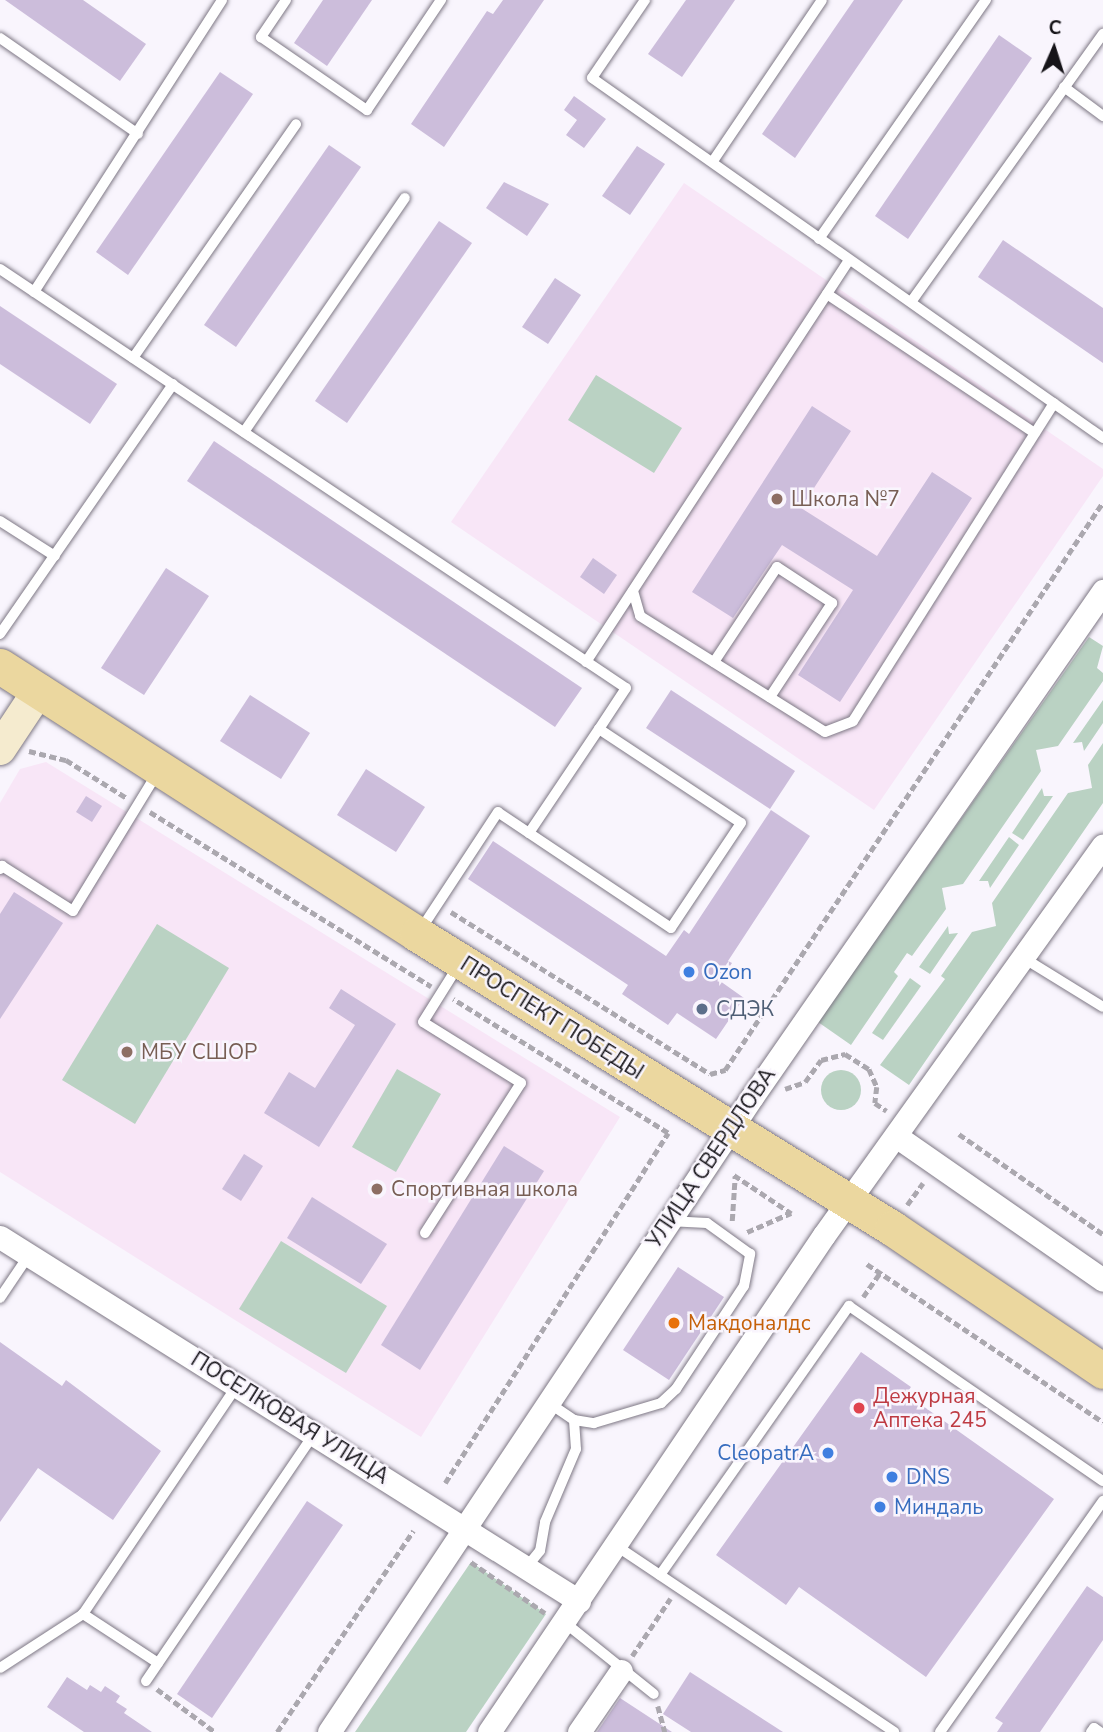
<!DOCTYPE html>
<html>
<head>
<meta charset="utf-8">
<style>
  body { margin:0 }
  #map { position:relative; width:1103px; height:1732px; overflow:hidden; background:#f9f5fd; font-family:"Nunito Sans",sans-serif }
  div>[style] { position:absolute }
  .education>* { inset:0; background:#f8e6f7 }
  .green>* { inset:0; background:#bad2c3 }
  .round { border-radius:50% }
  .building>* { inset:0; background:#ccbddb }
  .path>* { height:4.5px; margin-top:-2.25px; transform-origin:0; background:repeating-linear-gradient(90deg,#aba8af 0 7px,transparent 0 10.5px) }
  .roads { filter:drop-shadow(0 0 2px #7e7885) drop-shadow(0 0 2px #7e7885) }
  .service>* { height:10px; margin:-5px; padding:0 5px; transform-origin:5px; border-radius:5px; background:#fff }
  .minor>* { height:23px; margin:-11.5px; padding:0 11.5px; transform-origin:11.5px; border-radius:11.5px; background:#fff }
  .secondary>* { height:32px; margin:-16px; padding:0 16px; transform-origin:16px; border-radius:16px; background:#f5ebcf }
  .primary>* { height:35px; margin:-17.5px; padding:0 17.5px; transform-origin:17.5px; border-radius:17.5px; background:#ebd79f }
  .dots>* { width:19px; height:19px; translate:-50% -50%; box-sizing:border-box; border:4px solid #f9f5fd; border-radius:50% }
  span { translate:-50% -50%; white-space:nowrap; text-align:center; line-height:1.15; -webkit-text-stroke:5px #f9f5fd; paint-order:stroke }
  .education-label { font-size:21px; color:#785e54 }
  .left { translate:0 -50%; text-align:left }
  .shop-label { font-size:21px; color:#366cbe }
  .right { translate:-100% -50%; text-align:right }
  .service-label { font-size:21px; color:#4e5e75 }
  .street-label { font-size:21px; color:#161419 }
  .food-label { font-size:21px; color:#c56008 }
  .health-label { font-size:21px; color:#be3a42 }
  .north { position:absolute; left:1019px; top:14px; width:70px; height:70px; -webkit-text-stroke:5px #f9f5fd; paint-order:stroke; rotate:3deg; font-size:19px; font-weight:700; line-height:28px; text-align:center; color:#161419 }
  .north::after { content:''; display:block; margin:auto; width:24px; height:32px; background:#161419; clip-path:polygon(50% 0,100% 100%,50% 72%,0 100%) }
</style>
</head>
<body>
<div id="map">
  <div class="education">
    <i style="clip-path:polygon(684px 183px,1103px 469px,1103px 476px,874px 810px,451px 522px)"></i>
    <i style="clip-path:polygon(46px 762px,620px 1117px,421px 1437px,0 1172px,0 803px,20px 769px)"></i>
  </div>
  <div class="green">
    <i style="clip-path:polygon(596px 375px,682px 428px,654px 473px,568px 420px)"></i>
    <i style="clip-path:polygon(1089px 637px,1103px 646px,1097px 668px,1103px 673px,1103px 681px,1058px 746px,1036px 750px,1041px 771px,963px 884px,942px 888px,946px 909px,912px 956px,907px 953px,894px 972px,898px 976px,851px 1045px,818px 1022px)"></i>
    <i style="clip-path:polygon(1103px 700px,1103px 723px,1084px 751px,1082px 742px,1073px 743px)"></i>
    <i style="clip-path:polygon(1103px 743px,1103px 803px,909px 1085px,880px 1065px,945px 979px,941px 976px,972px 932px,996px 926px,992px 903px,1068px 793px,1092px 788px,1088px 765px)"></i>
    <i style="clip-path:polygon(1042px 788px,1044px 796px,1053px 796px,1023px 840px,1012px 833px)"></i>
    <i style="clip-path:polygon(1009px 837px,1019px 845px,990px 888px,988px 881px,979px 881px)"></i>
    <i style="clip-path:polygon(157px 924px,229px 968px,135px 1124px,62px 1080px)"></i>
    <i style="clip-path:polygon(948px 926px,949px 934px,958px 933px,930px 974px,919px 967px)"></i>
    <i style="clip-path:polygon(910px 978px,921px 986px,883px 1040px,872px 1033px)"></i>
    <i style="clip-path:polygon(397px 1069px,441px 1094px,396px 1172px,352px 1147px)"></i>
    <i class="round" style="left:821px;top:1070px;width:40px;height:40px"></i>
    <i style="clip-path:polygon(281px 1241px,387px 1306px,346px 1373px,239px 1309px)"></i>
    <i style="clip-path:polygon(471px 1562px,546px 1614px,466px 1732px,355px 1732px)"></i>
  </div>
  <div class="building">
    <i style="clip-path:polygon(5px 0,83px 0,146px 44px,120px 81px)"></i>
    <i style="clip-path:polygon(323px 0,372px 0,327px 66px,294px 43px)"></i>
    <i style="clip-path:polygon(503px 0,544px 0,444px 147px,411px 124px,487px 11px,493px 14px)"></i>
    <i style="clip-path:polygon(686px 0,735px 0,682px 77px,648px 54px)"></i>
    <i style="clip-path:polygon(854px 0,903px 0,795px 158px,762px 134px)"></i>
    <i style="clip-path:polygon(999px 35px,1032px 58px,908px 239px,875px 216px)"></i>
    <i style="clip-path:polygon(220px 72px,253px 94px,128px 275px,96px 252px)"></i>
    <i style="clip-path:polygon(574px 96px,606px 119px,584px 148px,566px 135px,577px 120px,564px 110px)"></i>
    <i style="clip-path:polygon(329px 145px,361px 167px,236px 347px,204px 325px)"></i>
    <i style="clip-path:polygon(637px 146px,665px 164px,630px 215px,602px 196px)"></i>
    <i style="clip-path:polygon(504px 182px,549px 204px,527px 236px,486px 208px)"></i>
    <i style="clip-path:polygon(439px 221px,472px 243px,347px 423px,315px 401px)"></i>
    <i style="clip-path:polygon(1003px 240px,1103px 308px,1103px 363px,978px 277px)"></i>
    <i style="clip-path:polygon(555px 278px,581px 295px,548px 344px,522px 327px)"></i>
    <i style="clip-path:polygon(0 306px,117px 384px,90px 424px,0 364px)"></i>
    <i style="clip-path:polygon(812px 406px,851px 431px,801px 508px,877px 556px,932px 472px,972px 498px,840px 702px,798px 675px,853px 590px,782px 545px,733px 618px,692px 592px)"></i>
    <i style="clip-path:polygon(214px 441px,582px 688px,555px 727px,187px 481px)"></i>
    <i style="clip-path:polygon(593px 558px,617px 575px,604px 594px,580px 577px)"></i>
    <i style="clip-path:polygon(166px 568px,209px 596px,144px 695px,101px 668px)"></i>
    <i style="clip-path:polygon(671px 690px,795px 771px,770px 809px,646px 728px)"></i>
    <i style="clip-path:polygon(250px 695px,310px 733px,281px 779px,220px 741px)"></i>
    <i style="clip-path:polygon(366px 769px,425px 807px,396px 852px,337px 815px)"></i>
    <i style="clip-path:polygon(86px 796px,102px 806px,92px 822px,76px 812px)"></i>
    <i style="clip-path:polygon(771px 810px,810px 836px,728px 961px,732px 963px,720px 981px,744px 998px,716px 1039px,677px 1013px,668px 1025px,622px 994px,628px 985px,468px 879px,493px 841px,666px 956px,684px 930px,689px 934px)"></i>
    <i style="clip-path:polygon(14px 892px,63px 923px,0 1019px,0 914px)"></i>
    <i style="clip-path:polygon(341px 989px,396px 1024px,319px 1147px,264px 1113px,289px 1072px,315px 1088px,355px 1025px,329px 1008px)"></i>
    <i style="clip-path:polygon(504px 1146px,544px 1171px,420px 1370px,381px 1345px)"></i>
    <i style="clip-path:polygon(244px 1154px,263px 1166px,241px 1201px,222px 1189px)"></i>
    <i style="clip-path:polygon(312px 1197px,387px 1244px,361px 1284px,287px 1238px)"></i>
    <i style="clip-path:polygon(678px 1267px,724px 1297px,669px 1380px,623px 1350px)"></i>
    <i style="clip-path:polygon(0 1342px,62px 1386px,66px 1380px,161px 1451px,113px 1520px,38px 1468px,0 1522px)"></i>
    <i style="clip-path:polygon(861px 1352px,911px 1387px,906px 1394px,1054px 1499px,926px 1677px,799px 1587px,786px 1605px,716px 1555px)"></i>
    <i style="clip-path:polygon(307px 1501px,343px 1525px,212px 1718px,177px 1694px)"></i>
    <i style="clip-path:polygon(1087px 1586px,1103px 1597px,1103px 1640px,1040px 1732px,997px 1732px,1003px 1723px,995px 1718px)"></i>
    <i style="clip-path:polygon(690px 1672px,783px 1732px,691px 1732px,663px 1714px)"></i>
    <i style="clip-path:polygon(67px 1677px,87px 1690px,90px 1685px,101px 1692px,105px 1686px,120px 1696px,116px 1702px,127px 1709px,124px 1713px,152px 1732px,84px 1732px,47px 1707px)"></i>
    <i style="clip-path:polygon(620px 1698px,672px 1732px,597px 1732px)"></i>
  </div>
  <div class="path">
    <i style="left:29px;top:751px;width:38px;rotate:14deg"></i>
    <i style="left:66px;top:760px;width:72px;rotate:31.9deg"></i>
    <i style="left:150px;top:812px;width:331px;rotate:31.8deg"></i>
    <i style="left:451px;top:912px;width:305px;rotate:32deg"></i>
    <i style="left:710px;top:1074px;width:16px;rotate:-15deg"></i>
    <i style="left:725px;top:1070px;width:682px;rotate:-56.36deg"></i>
    <i style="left:785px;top:1089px;width:21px;rotate:-19deg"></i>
    <i style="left:805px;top:1082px;width:27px;rotate:-54deg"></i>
    <i style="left:821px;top:1060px;width:25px;rotate:-14deg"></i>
    <i style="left:845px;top:1054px;width:28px;rotate:32deg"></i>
    <i style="left:869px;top:1069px;width:20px;rotate:66deg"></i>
    <i style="left:877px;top:1087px;width:16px;rotate:97deg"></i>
    <i style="left:875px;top:1103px;width:14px;rotate:34deg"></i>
    <i style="left:959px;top:1134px;width:175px;rotate:34.8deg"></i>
    <i style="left:734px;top:1175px;width:69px;rotate:33.7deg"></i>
    <i style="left:907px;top:1205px;width:27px;rotate:-54deg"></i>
    <i style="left:732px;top:1221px;width:45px;rotate:-86.2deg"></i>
    <i style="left:747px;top:1232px;width:48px;rotate:-23.4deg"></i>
    <i style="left:867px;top:1264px;width:284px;rotate:33.8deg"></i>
    <i style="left:863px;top:1297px;width:29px;rotate:-55deg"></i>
    <i style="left:445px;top:1483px;width:415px;rotate:-57.5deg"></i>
    <i style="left:668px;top:1133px;width:253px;rotate:-148.1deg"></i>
    <i style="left:471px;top:1562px;width:90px;rotate:34.6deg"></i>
    <i style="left:632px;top:1656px;width:69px;rotate:-56.3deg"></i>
    <i style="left:157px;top:1689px;width:72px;rotate:36.6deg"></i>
    <i style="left:658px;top:1706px;width:27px;rotate:75deg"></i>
    <i style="left:277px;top:1732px;width:243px;rotate:-55.9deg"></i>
  </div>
  <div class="roads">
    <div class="service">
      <i style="left:286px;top:0;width:45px;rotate:124deg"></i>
      <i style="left:261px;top:37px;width:129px;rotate:34.6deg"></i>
      <i style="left:367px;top:110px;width:133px;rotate:-56.1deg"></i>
      <i style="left:645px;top:0;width:94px;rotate:124.2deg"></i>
      <i style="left:592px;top:78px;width:625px;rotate:35.16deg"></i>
      <i style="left:0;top:38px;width:168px;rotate:34.8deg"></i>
      <i style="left:1064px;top:87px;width:49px;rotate:36.6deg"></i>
      <i style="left:713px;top:161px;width:194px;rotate:-55.9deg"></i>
      <i style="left:819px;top:239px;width:292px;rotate:-55.1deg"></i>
      <i style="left:0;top:269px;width:753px;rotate:33.8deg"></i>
      <i style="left:626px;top:688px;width:49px;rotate:123.4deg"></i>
      <i style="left:599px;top:729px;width:170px;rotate:33.5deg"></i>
      <i style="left:741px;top:823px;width:126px;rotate:123.7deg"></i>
      <i style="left:671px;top:928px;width:208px;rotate:-146.2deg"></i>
      <i style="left:498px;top:812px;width:140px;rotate:123.3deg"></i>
      <i style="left:34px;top:292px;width:347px;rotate:-57.2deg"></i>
      <i style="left:827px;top:294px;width:250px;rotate:33.8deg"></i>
      <i style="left:911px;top:302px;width:330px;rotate:-54.4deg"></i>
      <i style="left:133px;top:358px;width:285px;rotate:-55.1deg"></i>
      <i style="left:244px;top:432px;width:284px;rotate:-55.5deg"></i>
      <i style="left:0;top:521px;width:65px;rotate:32.5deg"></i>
      <i style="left:633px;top:591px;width:26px;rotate:74deg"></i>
      <i style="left:640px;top:616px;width:218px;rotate:32.1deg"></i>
      <i style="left:825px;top:732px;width:30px;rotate:-21deg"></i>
      <i style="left:853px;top:721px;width:376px;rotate:-57.7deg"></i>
      <i style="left:0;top:634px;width:304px;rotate:-55.3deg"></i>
      <i style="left:586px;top:662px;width:479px;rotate:-56.8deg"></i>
      <i style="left:714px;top:662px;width:114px;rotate:-56.4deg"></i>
      <i style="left:777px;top:567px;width:66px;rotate:33.2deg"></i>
      <i style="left:832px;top:603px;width:113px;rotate:123.4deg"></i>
      <i style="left:529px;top:833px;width:125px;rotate:-56.1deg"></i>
      <i style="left:0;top:869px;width:4px;rotate:-56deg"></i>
      <i style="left:2px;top:866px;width:84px;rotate:32.4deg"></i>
      <i style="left:73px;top:911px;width:163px;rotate:-58.6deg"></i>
      <i style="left:1022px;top:957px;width:95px;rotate:31.7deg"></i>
      <i style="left:425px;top:1233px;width:178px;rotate:-57.4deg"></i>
      <i style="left:521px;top:1083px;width:115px;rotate:-148.1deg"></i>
      <i style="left:423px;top:1022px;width:66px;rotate:-58deg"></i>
      <i style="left:0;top:1298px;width:52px;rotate:-56deg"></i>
      <i style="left:574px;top:1420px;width:20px;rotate:9deg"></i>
      <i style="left:594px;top:1423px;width:70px;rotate:-16.6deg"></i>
      <i style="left:661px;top:1403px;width:21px;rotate:-43deg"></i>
      <i style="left:676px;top:1389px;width:123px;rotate:-56.6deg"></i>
      <i style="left:744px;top:1286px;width:33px;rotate:-79deg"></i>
      <i style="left:750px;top:1254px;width:53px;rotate:-144.2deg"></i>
      <i style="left:707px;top:1223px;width:39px;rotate:-177deg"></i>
      <i style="left:615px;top:1545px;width:336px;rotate:33.8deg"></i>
      <i style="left:526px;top:1568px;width:22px;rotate:-51deg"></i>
      <i style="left:540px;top:1551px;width:29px;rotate:-80deg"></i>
      <i style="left:545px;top:1522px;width:79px;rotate:-67deg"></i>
      <i style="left:576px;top:1449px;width:29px;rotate:-94deg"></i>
      <i style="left:574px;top:1420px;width:30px;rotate:-146deg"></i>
      <i style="left:660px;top:1575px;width:329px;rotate:-54.9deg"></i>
      <i style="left:849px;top:1306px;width:308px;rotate:34.6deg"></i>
      <i style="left:564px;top:1622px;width:115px;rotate:38.7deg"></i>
      <i style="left:158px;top:1663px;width:90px;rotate:-146.8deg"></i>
      <i style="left:83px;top:1614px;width:277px;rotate:-56deg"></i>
      <i style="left:0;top:1668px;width:99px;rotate:-33deg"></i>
      <i style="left:146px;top:1681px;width:299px;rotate:-55.8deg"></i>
      <i style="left:940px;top:1732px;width:283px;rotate:-54.8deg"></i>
      <i style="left:1091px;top:1732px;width:5px;rotate:-53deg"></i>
      <i style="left:1094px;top:1728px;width:7px;rotate:34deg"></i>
    </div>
    <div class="minor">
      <i style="left:896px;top:1136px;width:252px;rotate:34.8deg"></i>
      <i style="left:0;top:1237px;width:684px;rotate:32.16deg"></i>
      <i style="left:329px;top:1732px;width:763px;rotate:-56.33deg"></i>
      <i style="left:752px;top:1097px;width:616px;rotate:-55.25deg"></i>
      <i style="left:489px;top:1732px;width:599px;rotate:-56.02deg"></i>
      <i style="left:824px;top:1235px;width:479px;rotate:-54.4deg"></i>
      <i style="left:579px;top:1732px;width:74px;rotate:-55.5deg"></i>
    </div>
    <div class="secondary">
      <i style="left:0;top:749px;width:71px;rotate:-56.5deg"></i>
    </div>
    <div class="primary">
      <i style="left:0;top:666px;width:496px;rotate:32.7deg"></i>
      <i style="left:417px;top:934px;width:559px;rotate:31.76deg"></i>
      <i style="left:892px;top:1228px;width:255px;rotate:34.1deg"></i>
    </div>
  </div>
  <div class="dots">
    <i style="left:777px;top:499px;background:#8d6e63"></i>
    <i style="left:689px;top:972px;background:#3f7fe0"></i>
    <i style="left:702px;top:1009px;background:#5c6f8a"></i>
    <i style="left:127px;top:1052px;background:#8d6e63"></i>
    <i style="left:377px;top:1189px;background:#8d6e63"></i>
    <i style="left:674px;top:1323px;background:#e8710a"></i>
    <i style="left:859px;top:1408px;background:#e0444e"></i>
    <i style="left:828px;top:1453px;background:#3f7fe0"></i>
    <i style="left:892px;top:1477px;background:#3f7fe0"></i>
    <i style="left:880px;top:1507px;background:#3f7fe0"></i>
  </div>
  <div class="education-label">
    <span class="left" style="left:791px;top:499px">Школа №7</span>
    <span class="left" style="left:141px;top:1052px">МБУ СШОР</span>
    <span class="left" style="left:391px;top:1189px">Спортивная школа</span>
  </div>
  <div class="shop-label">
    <span class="left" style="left:703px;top:972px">Ozon</span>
    <span class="right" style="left:814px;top:1453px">CleopatrA</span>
    <span class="left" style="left:906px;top:1477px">DNS</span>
    <span class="left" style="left:894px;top:1507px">Миндаль</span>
  </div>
  <div class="service-label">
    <span class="left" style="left:716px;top:1009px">СДЭК</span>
  </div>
  <div class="street-label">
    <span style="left:552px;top:1018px;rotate:32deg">ПРОСПЕКТ ПОБЕДЫ</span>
    <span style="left:711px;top:1158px;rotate:-56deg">УЛИЦА СВЕРДЛОВА</span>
    <span style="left:290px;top:1418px;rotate:32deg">ПОСЕЛКОВАЯ УЛИЦА</span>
  </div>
  <div class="food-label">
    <span class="left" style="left:688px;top:1323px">Макдоналдс</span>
  </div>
  <div class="health-label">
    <span class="left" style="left:873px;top:1408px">Дежурная<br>Аптека 245</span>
  </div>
  <div class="north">С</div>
</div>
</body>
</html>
